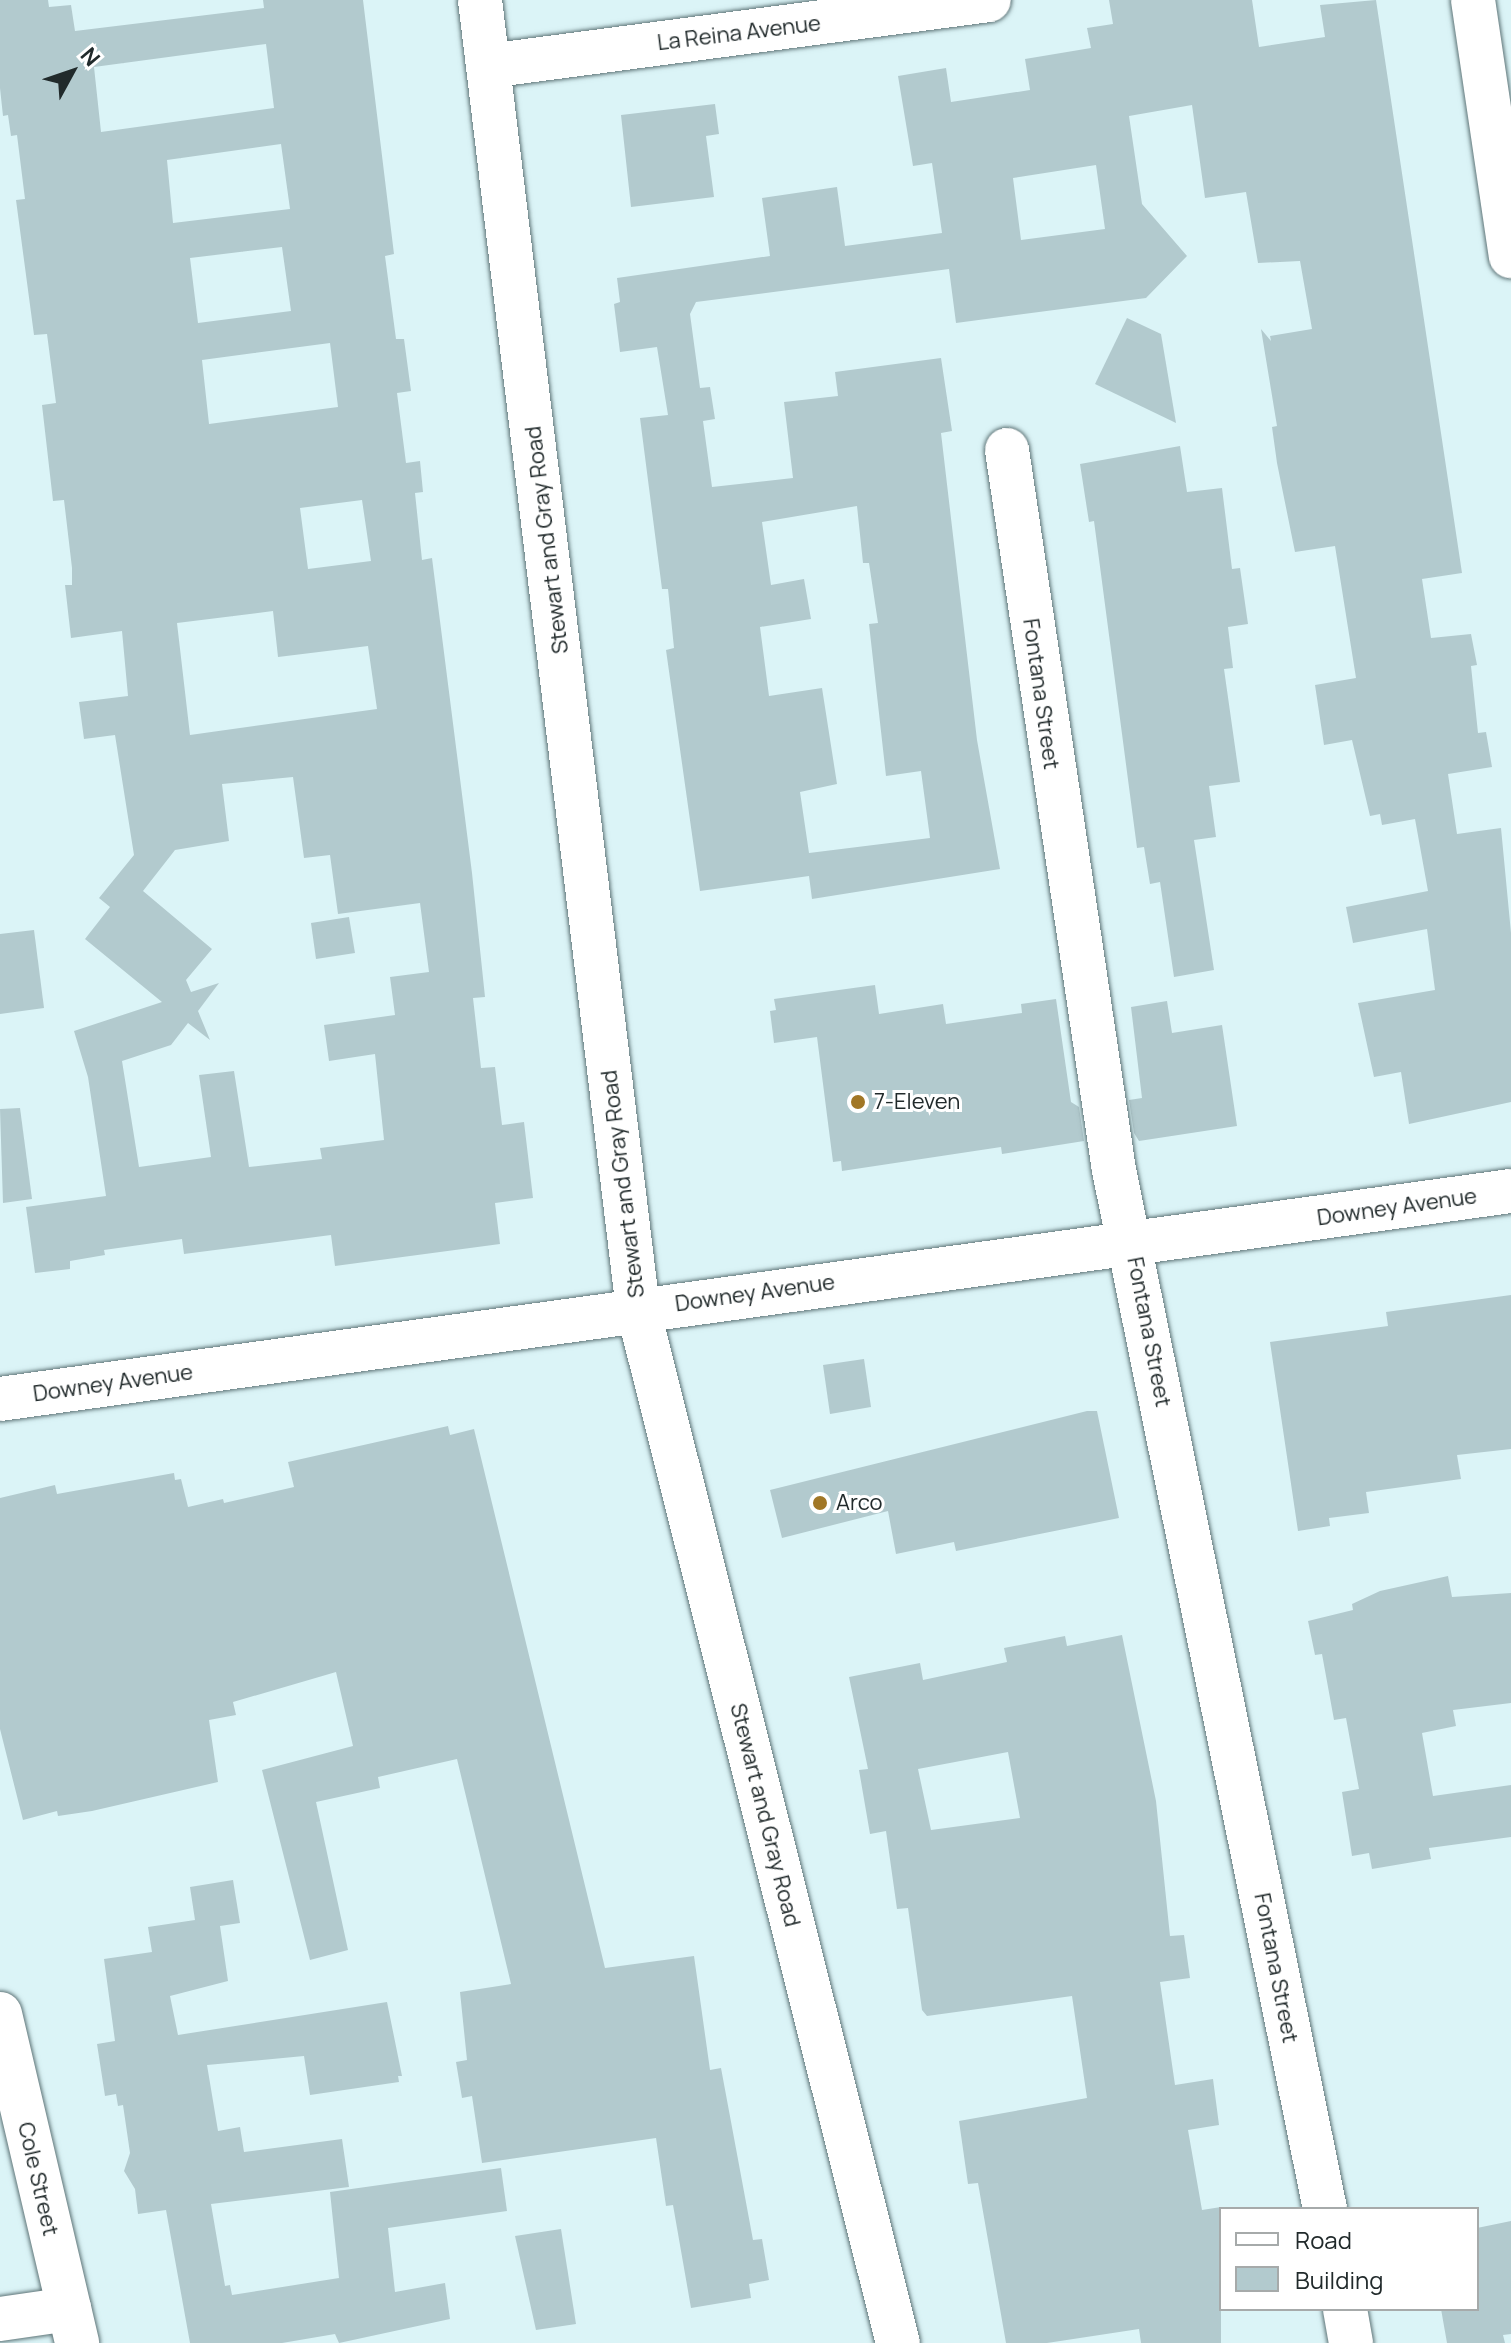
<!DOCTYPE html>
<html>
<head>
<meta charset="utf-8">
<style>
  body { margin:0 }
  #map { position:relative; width:1511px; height:2343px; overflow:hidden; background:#dbf4f7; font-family:Manrope,sans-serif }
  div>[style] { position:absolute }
  .building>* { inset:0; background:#b2cace }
  .roads { filter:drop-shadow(0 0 2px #5f7578) drop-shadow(0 0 2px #5f7578) }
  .street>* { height:44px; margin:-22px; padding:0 22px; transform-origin:22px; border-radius:22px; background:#fff }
  .secondary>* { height:44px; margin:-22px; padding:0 22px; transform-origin:22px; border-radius:22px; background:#fff }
  .dots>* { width:22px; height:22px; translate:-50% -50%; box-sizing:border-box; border:4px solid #fff; border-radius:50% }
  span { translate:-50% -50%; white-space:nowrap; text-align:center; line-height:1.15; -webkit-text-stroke:6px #fff; paint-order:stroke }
  .street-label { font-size:22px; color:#212a2b }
  .poi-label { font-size:22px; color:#212a2b }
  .left { translate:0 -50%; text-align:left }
  .legend { position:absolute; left:1219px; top:2207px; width:260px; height:104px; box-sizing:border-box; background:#fff; border:2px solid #a6aaaa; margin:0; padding:10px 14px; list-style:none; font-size:24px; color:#212a2b }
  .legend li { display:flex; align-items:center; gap:16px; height:40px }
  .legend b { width:40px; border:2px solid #a6aaaa }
  .north { position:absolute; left:32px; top:32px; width:80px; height:80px; -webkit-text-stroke:6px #fff; paint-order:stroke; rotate:50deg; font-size:22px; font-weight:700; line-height:32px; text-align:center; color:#212a2b }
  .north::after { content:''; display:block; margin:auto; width:28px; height:36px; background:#212a2b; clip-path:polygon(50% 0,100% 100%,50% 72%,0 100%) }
</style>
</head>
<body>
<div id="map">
  <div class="building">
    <i style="clip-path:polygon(evenodd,0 0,48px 0,49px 7px,71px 5px,75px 31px,264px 8px,263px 0,363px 0,394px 254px,385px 256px,396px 339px,404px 339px,411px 391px,397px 393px,406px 463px,420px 461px,423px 492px,415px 493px,422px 560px,432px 558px,472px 873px,485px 997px,473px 998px,481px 1068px,495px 1067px,502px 1125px,524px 1122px,533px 1198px,495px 1203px,500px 1244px,335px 1266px,331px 1235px,184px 1254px,182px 1239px,104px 1250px,105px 1255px,70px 1261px,70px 1269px,35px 1273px,26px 1207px,106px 1196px,88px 1077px,74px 1031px,162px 1002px,85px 939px,110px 907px,99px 898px,134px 855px,115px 735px,84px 739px,79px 702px,128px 696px,122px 631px,71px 638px,65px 585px,72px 585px,72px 568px,64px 500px,53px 501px,42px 405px,56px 403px,47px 334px,34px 335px,16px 200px,25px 199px,17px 135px,11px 136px,8px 115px,3px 116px,0 88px,0 0,266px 44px,274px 108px,101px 132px,94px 67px,266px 44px,0 0,281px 144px,290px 209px,173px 223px,167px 160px,281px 144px,0 0,282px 247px,291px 311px,198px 323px,190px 258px,282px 247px,0 0,330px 343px,338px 407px,209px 424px,202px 360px,330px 343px,0 0,362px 500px,371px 561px,308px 569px,300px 508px,362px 500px,0 0,273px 611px,278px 657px,368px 646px,377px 709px,190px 735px,177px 623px,273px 611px,0 0,293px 777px,304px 858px,330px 855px,338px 914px,420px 903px,429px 972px,390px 977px,395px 1015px,324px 1025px,329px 1061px,375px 1054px,384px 1140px,320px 1148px,322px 1159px,249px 1167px,234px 1071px,199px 1075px,211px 1157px,139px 1167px,122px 1061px,171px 1045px,188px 1023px,210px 1040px,198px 1011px,219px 983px,191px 992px,186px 980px,212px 949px,143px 891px,175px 850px,229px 841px,222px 784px,293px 777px)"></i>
    <i style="clip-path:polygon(evenodd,1109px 0,1252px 0,1259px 47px,1325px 37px,1320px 5px,1376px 0,1462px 573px,1422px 579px,1431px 638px,1471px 634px,1477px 665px,1471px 666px,1478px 733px,1486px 732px,1492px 767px,1448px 774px,1457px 834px,1501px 828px,1511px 933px,1511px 1102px,1409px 1124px,1401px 1072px,1374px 1077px,1358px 1003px,1435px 990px,1427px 929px,1353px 943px,1346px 907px,1428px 891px,1415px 819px,1382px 825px,1380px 814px,1370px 816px,1352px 740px,1324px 745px,1315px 685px,1356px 678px,1335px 546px,1295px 552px,1277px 463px,1272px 427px,1277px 426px,1261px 329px,1271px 341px,1270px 336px,1312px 329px,1300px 261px,1258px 263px,1246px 192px,1205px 198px,1192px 105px,1129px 116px,1142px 204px,1187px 256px,1146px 298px,956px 323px,949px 269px,696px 302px,690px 314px,700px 388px,710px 387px,715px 419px,703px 421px,712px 487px,793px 478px,784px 402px,838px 396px,835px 372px,941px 358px,952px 431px,941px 433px,977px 740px,1000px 869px,812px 899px,809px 876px,700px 891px,666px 650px,674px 648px,668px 589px,662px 589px,640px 418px,668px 415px,657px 347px,620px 352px,614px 304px,620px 302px,617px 278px,770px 256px,762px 198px,837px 187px,845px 246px,942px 233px,932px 163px,913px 166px,898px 76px,946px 68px,951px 102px,1030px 90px,1025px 59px,1091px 48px,1087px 28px,1113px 24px,1109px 0,1096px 165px,1105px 229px,1021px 240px,1013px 178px,1096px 165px,1109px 0,857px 506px,863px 563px,869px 563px,878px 623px,869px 624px,886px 776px,921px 771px,930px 838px,809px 853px,800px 792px,837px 784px,822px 688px,769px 696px,760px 627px,811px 619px,804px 579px,771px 585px,762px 522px,857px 506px)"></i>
    <i style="clip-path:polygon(715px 104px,719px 134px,706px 136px,714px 197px,631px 207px,621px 115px)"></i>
    <i style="clip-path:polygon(1127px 318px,1161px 334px,1176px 423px,1095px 384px)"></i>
    <i style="clip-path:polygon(1180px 446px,1187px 492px,1222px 488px,1232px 569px,1240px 568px,1248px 624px,1228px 627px,1233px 668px,1224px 669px,1240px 782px,1209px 786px,1216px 837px,1194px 840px,1214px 970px,1174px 977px,1160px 882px,1150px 884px,1144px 847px,1137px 848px,1094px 521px,1089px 522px,1080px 464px)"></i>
    <i style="clip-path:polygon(349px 917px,355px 953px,316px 959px,311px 923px)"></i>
    <i style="clip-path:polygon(34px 930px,44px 1008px,0 1014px,0 934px)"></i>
    <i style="clip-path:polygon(875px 985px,879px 1014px,943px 1004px,946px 1024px,1022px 1013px,1021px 1004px,1056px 999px,1071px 1102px,1079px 1107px,1084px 1141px,1002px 1154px,1001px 1147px,842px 1171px,841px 1161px,833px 1162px,817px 1037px,774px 1043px,770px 1011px,776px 1010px,774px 999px)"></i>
    <i style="clip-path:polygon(1167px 1001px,1172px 1033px,1222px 1025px,1237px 1126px,1139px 1141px,1134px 1133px,1129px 1100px,1142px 1098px,1131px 1007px)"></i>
    <i style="clip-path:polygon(20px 1108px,32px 1199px,3px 1203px,0 1109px)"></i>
    <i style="clip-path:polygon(1511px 1295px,1511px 1449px,1457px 1455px,1461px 1479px,1366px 1492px,1369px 1513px,1329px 1518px,1330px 1526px,1298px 1531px,1270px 1342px,1388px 1326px,1386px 1312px)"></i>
    <i style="clip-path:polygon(864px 1359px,871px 1407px,830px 1414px,823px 1365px)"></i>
    <i style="clip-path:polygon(1087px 1411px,1097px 1411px,1119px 1518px,956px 1551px,954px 1542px,896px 1554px,888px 1511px,782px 1538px,770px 1490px)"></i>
    <i style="clip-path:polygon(448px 1426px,450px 1435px,474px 1429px,605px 1968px,694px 1956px,710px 2070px,721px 2068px,753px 2240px,762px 2239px,769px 2280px,749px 2284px,751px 2298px,691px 2308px,673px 2205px,666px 2206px,656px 2138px,482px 2163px,472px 2096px,462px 2098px,456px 2062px,467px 2060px,460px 1992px,511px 1984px,457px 1759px,378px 1777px,380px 1788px,316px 1802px,348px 1950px,310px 1960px,262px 1770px,353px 1746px,336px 1672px,233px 1702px,236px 1715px,209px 1720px,218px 1782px,92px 1811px,58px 1816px,57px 1811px,23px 1820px,0 1729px,0 1498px,55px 1485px,57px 1494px,174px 1473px,175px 1480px,181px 1479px,188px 1507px,223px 1499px,224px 1503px,294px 1487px,288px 1462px)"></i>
    <i style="clip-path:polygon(1448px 1576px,1452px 1597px,1511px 1593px,1511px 1703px,1453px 1710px,1456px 1726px,1422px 1733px,1433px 1796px,1511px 1785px,1511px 1837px,1429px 1848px,1431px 1859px,1372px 1869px,1369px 1853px,1352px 1856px,1342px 1792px,1359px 1789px,1346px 1718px,1334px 1720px,1322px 1654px,1315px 1655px,1308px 1621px,1353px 1610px,1352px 1604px,1380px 1591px)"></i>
    <i style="clip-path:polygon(evenodd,1122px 1635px,1156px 1801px,1170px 1936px,1184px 1935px,1190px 1978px,1160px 1982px,1175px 2085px,1213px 2079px,1219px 2125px,1188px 2130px,1202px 2210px,1221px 2207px,1221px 2343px,1141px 2343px,1139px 2329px,1047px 2343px,1006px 2343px,978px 2183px,968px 2184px,959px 2121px,1087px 2098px,1072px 1996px,927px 2016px,922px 2010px,908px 1908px,897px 1909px,886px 1831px,870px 1834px,859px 1770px,868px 1769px,849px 1677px,920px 1663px,923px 1680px,1007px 1662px,1004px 1648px,1065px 1636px,1067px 1646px,1122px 1635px,1008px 1752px,1020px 1818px,931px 1830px,918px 1769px,1008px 1752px)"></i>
    <i style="clip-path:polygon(233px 1880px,240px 1923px,220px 1926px,228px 1981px,170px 1996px,178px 2035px,387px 2002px,402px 2076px,398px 2076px,399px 2082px,310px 2095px,304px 2056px,207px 2065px,218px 2131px,240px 2127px,244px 2152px,342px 2139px,349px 2187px,211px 2204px,225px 2286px,230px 2285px,232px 2295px,339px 2278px,330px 2192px,501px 2168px,507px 2211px,388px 2228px,395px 2292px,445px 2283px,450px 2319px,339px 2343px,335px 2334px,282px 2343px,190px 2343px,166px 2210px,138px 2214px,135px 2189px,124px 2171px,130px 2153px,123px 2105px,118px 2106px,116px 2094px,105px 2096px,97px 2044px,115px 2041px,104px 1959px,152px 1952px,148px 1927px,195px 1920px,190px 1887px)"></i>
    <i style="clip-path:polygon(1511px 2221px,1511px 2334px,1503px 2335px,1505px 2343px,1447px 2343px,1441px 2309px,1477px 2309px,1477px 2228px)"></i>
    <i style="clip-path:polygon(561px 2229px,576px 2324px,536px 2330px,515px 2236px)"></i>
  </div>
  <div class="roads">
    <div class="street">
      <i style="left:1473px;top:0;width:259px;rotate:81.6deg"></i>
      <i style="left:488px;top:66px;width:505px;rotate:-7.5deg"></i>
      <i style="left:1007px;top:450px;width:728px;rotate:81.55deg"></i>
      <i style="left:1114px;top:1170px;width:1060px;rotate:78.52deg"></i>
      <i style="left:0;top:2014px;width:338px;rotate:76.8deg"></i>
      <i style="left:1345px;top:2309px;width:35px;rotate:80deg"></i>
      <i style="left:0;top:2319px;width:70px;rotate:-8.2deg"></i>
    </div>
    <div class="secondary">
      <i style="left:480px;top:0;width:1319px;rotate:83.12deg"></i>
      <i style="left:638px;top:1309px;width:1066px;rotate:75.89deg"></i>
      <i style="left:0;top:1399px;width:1525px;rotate:-7.84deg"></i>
    </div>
  </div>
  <div class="dots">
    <i style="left:858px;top:1102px;background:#a17726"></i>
    <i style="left:820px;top:1503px;background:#a17726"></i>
  </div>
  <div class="street-label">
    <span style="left:739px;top:33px;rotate:-7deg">La Reina Avenue</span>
    <span style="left:547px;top:540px;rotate:-97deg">Stewart and Gray Road</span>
    <span style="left:1041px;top:694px;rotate:82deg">Fontana Street</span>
    <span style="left:623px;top:1184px;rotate:-97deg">Stewart and Gray Road</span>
    <span style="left:1397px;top:1207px;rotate:-8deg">Downey Avenue</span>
    <span style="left:755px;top:1293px;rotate:-8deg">Downey Avenue</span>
    <span style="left:1149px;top:1332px;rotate:79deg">Fontana Street</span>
    <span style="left:113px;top:1383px;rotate:-8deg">Downey Avenue</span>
    <span style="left:765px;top:1815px;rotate:76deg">Stewart and Gray Road</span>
    <span style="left:1276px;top:1968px;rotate:79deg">Fontana Street</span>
    <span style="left:38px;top:2179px;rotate:77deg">Cole Street</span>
  </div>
  <div class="poi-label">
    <span class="left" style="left:874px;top:1102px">7-Eleven</span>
    <span class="left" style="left:836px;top:1503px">Arco</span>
  </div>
  <ul class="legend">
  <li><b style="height:10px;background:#fff"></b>Road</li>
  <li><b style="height:22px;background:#b2cace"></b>Building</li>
  </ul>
  <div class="north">N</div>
</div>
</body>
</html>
